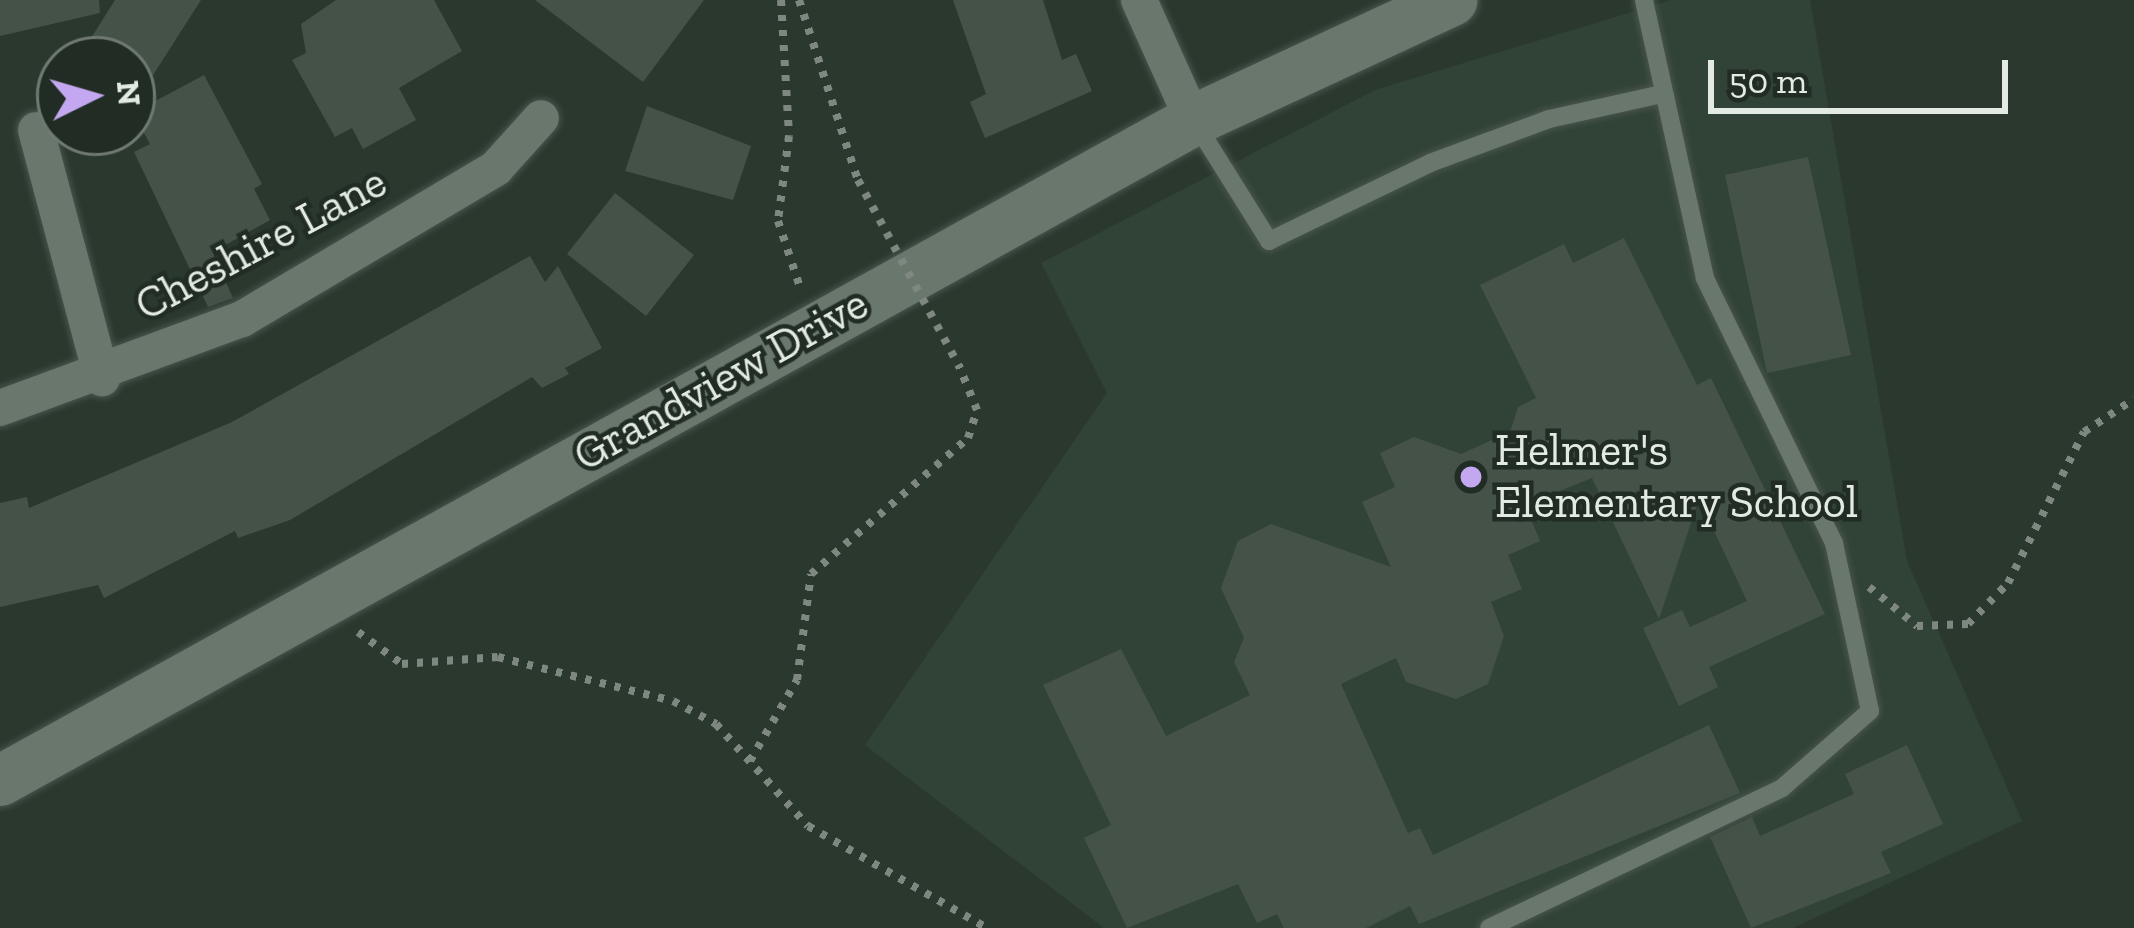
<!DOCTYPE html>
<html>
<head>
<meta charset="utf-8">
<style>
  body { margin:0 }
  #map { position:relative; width:2134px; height:928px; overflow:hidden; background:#2b382e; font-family:"Zilla Slab",serif }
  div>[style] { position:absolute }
  .built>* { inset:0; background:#314336 }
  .building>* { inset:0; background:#455248 }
  .path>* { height:8px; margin-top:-4px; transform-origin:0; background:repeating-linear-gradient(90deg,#7e8880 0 6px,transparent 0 15px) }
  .roads { filter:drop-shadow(0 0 3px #49544c) drop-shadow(0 0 3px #49544c) }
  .lane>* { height:18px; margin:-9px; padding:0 9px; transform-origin:9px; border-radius:9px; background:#69776c }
  .street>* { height:36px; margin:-18px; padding:0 18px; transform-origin:18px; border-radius:18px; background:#69776c }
  .secondary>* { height:51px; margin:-25.5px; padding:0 25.5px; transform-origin:25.5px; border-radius:25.5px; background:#69776c }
  .path-bridge>* { height:8px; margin-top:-4px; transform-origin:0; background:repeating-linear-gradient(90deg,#7e8880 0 6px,transparent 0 15px) }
  .dots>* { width:33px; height:33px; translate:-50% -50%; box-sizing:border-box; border:6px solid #212d24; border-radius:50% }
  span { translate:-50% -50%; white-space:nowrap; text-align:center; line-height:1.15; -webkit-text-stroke:9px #212d24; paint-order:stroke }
  .street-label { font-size:45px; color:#e3eae4 }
  .poi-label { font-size:45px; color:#e3eae4 }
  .left { translate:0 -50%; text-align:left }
  .north { position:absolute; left:36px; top:36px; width:120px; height:120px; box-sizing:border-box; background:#212d24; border:3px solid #6f7971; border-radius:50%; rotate:85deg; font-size:33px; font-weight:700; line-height:48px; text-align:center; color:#e3eae4 }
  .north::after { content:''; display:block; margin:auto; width:42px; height:54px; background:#c4a7f1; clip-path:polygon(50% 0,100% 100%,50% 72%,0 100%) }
  .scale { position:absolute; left:1708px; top:60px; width:300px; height:54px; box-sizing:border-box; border:6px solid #e3eae4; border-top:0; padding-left:15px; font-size:36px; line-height:42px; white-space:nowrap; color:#e3eae4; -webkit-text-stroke:9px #212d24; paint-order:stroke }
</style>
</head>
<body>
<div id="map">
  <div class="built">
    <i style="clip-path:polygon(1671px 0,1810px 0,1907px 561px,2022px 821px,1793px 928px,1104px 928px,865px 745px,1107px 393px,1041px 263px,1375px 90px)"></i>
  </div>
  <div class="building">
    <i style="clip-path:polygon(0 0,99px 0,100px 13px,0 36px)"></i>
    <i style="clip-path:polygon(115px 0,201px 0,132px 108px,132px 60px,86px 46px)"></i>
    <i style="clip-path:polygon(336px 0,434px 0,462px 51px,399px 88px,416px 120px,363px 149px,352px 128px,335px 137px,292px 60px,306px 53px,301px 24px)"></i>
    <i style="clip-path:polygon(535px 0,704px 0,643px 82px)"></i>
    <i style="clip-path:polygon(953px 0,1043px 0,1062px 60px,1076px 54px,1092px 91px,985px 138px,970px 102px,986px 94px)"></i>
    <i style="clip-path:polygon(204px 75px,262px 184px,254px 189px,270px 220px,220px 248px,214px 256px,233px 298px,208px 307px,134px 152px,150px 144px,133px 113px)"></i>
    <i style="clip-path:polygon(647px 106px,751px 146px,733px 200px,625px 171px)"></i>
    <i style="clip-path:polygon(1808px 157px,1851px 355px,1767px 373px,1725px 175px)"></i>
    <i style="clip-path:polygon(615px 193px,694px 255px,646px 316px,567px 254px)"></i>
    <i style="clip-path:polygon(1624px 238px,1697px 385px,1711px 378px,1825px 614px,1709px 667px,1718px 687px,1679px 706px,1643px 628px,1682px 610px,1690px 627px,1747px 601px,1699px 499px,1659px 619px,1592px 478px,1525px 505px,1540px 541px,1508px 555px,1522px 589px,1491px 602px,1504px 636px,1488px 684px,1456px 699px,1406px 682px,1396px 658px,1341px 684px,1408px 833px,1420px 828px,1433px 855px,1709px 725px,1740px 793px,1419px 924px,1410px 906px,1366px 928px,1284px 928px,1277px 914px,1257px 923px,1238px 884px,1127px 928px,1084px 838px,1111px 825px,1043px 685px,1121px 649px,1166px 736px,1250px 695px,1234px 662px,1244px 638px,1221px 588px,1238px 541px,1271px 524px,1391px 567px,1362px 502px,1395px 487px,1380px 453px,1414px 437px,1461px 454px,1510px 432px,1518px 407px,1536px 398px,1480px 285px,1564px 244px,1573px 263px)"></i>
    <i style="clip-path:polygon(530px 256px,545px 282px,558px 266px,602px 348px,565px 368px,569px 374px,542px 388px,532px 377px,290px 520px,238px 538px,235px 531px,104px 598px,98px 585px,0 607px,0 503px,27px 497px,29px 508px,232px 422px)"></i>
    <i style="clip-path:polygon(1907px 745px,1943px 824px,1881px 852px,1891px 873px,1751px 928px,1710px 837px,1752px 817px,1760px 836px,1854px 794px,1845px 774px)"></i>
  </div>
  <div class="path">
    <i style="left:781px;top:0;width:136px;rotate:86.6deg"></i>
    <i style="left:789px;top:136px;width:86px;rotate:97.4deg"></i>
    <i style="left:778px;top:221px;width:70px;rotate:71.6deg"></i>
    <i style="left:799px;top:0;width:189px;rotate:71.9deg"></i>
    <i style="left:1869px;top:587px;width:62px;rotate:39.1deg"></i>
    <i style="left:1917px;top:626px;width:51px;rotate:-2.2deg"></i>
    <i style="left:1968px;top:624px;width:57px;rotate:-45.7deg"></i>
    <i style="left:2008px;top:583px;width:169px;rotate:-63.3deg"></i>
    <i style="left:2084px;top:432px;width:60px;rotate:-33.4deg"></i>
    <i style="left:358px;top:632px;width:54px;rotate:36deg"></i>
    <i style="left:402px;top:664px;width:96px;rotate:-4.2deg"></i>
    <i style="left:498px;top:657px;width:180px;rotate:14.1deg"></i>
    <i style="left:673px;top:701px;width:49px;rotate:28.1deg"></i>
    <i style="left:716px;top:724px;width:137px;rotate:48deg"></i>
    <i style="left:808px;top:826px;width:206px;rotate:29.7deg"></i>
    <i style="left:750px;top:761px;width:94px;rotate:-59.9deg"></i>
    <i style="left:797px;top:680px;width:107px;rotate:-82.5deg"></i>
    <i style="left:811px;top:574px;width:208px;rotate:-40.9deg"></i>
    <i style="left:968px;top:438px;width:29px;rotate:-72deg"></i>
    <i style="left:977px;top:410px;width:48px;rotate:-112.2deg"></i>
  </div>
  <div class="roads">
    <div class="lane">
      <i style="left:1196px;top:124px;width:138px;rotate:58deg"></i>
      <i style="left:1269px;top:241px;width:179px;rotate:-25.8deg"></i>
      <i style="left:1430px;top:163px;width:127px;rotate:-20.3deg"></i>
      <i style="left:1549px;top:119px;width:116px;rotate:-12.5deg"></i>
      <i style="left:1489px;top:928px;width:325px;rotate:-25.5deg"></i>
      <i style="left:1782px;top:788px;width:117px;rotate:-41.2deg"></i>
      <i style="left:1870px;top:711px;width:172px;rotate:-102.1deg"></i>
      <i style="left:1834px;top:543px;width:295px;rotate:-116deg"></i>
      <i style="left:1705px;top:278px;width:285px;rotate:-102.4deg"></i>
    </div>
    <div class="street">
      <i style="left:1139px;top:0;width:132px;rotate:65.8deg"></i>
      <i style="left:36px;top:130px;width:257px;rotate:75.1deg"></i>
      <i style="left:0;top:408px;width:258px;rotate:-20.2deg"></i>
      <i style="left:242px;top:319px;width:295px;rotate:-30.7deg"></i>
      <i style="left:496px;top:168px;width:67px;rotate:-48deg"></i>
    </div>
    <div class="secondary">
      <i style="left:0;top:780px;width:1363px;rotate:-28.95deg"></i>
      <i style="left:1193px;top:120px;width:285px;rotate:-24.9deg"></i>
    </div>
  </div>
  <div class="path-bridge">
    <i style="left:858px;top:180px;width:212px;rotate:61.5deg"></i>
  </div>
  <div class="dots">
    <i style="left:1471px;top:477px;background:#c4a7f1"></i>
  </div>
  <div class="street-label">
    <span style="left:261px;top:244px;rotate:-28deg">Cheshire Lane</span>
    <span style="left:721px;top:380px;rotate:-29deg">Grandview Drive</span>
  </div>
  <div class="poi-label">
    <span class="left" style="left:1495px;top:477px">Helmer's<br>Elementary School</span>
  </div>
  <div class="north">N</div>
  <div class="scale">50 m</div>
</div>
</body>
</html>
